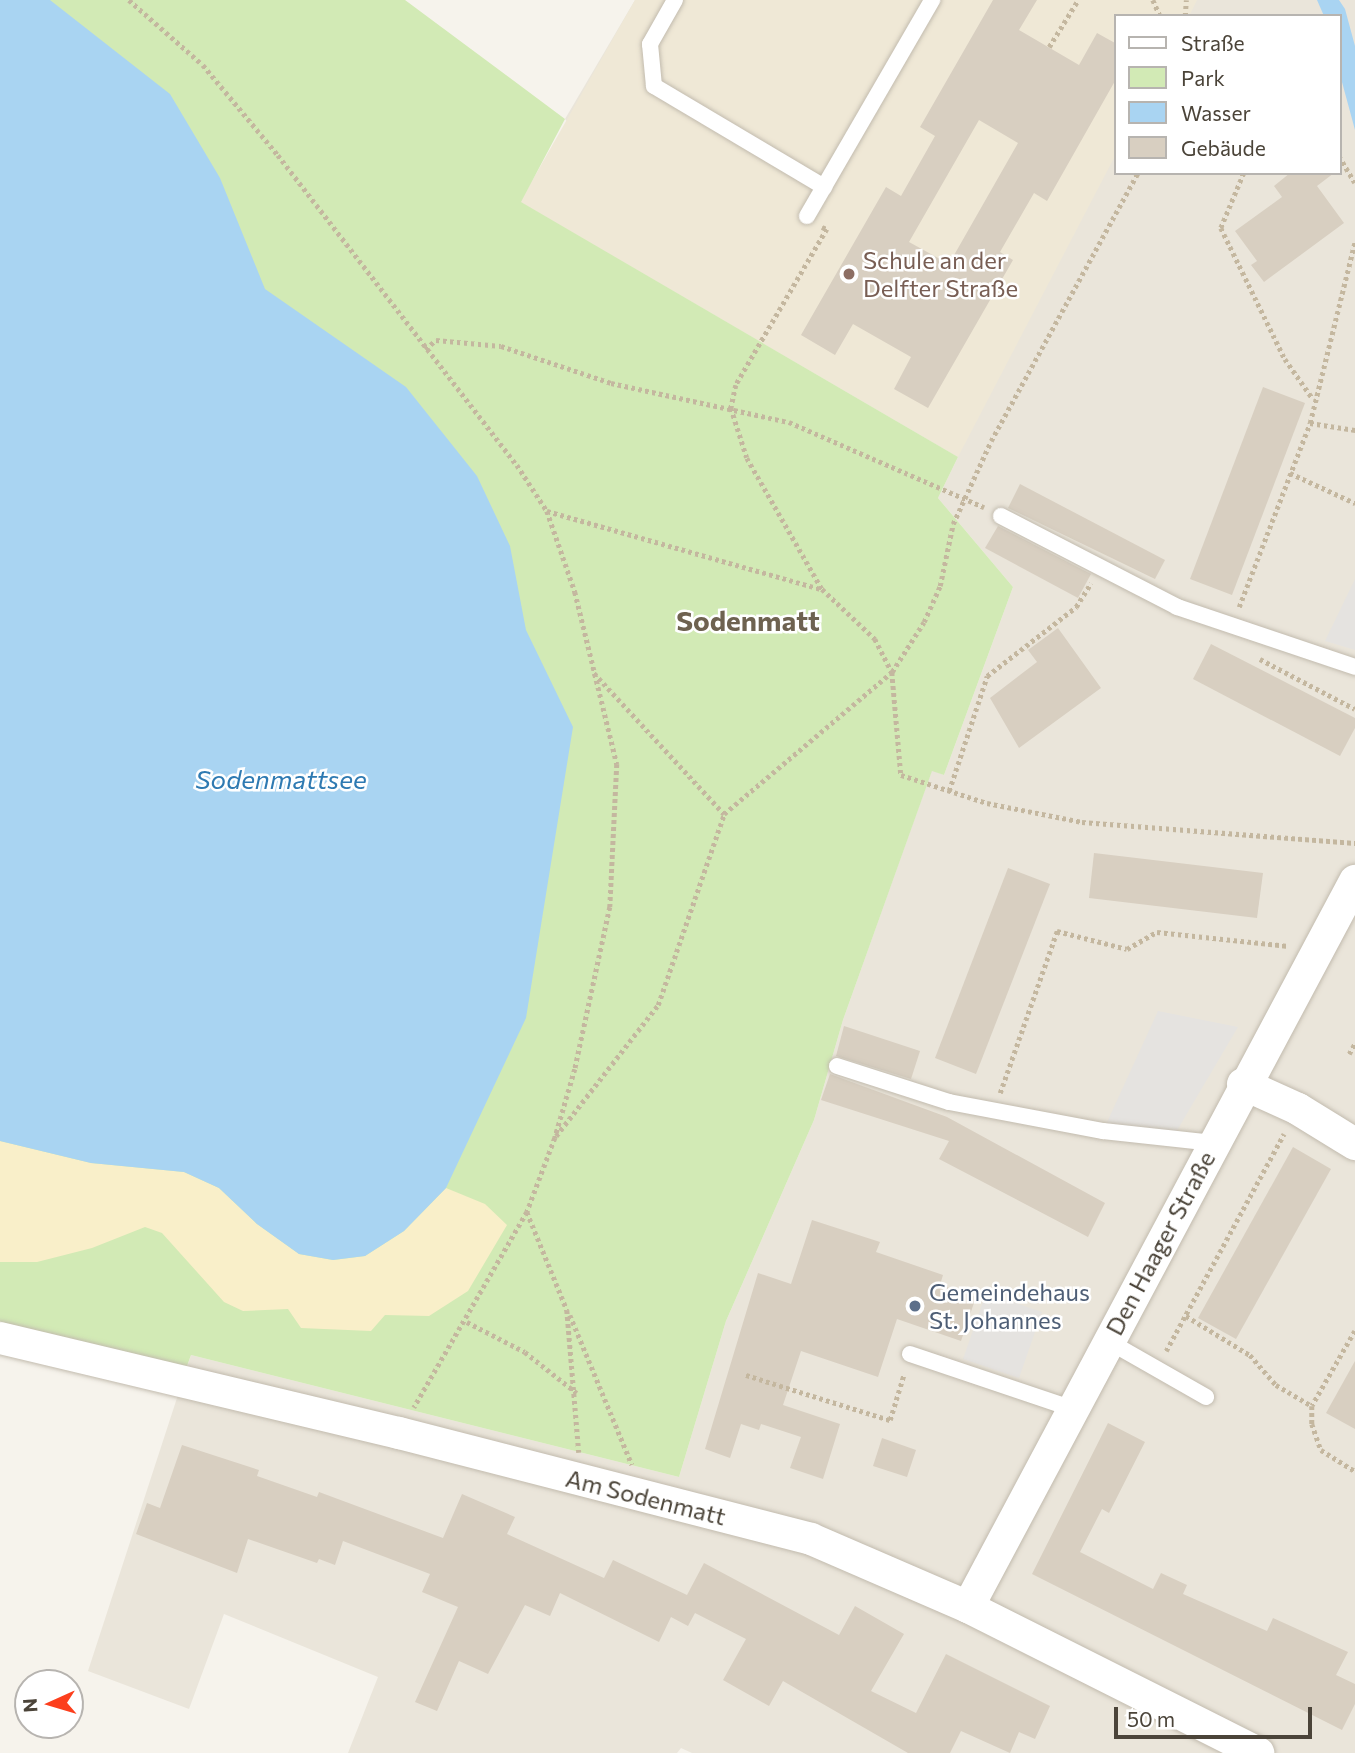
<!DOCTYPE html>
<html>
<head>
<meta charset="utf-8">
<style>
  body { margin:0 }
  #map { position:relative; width:1355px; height:1753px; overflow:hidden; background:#f6f3ec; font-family:Commissioner,sans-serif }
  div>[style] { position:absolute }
  .residential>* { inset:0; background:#eae5da }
  .education>* { inset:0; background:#efe8d6 }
  .green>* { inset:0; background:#d2eab5 }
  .sand>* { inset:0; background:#f9efc9 }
  .parking>* { inset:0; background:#e5e3e0 }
  .water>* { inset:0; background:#a9d4f2 }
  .building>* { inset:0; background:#d8cfc1 }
  .path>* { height:4.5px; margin-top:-2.25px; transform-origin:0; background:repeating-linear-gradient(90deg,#c4b79f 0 3.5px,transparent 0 7px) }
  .roads { filter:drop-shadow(0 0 2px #c2bbae) drop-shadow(0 0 2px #c2bbae) }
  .service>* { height:16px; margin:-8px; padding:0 8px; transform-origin:8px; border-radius:8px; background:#fff }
  .minor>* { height:32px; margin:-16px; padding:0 16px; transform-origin:16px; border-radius:16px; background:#fff }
  .dots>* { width:19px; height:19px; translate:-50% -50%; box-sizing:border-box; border:4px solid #fff; border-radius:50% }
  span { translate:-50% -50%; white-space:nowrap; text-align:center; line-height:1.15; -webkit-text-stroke:5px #fff; paint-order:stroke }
  .education-label { font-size:24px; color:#785e54 }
  .left { translate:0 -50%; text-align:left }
  .street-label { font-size:24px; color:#4b4439 }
  .service-label { font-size:24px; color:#4e5e75 }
  .water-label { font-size:26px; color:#2e7ab2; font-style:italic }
  .quarter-label { font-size:28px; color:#6e6250; font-weight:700 }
  .legend { position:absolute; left:1114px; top:14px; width:228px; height:161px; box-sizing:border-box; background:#fff; border:2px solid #b7b4b0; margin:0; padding:9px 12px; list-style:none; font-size:21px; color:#4b4439 }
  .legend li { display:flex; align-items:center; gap:14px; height:35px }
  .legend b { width:35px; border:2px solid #b7b4b0 }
  .north { position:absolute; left:14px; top:1669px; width:70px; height:70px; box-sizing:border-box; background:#fff; border:2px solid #b7b4b0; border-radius:50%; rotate:266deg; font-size:19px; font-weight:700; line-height:28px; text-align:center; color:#4b4439 }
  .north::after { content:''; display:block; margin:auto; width:24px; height:32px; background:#fc3f1d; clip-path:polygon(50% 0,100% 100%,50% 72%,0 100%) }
  .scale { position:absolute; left:1114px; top:1707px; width:198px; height:32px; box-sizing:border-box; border:4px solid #4b4439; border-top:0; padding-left:9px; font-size:21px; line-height:24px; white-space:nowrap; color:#4b4439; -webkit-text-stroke:5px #fff; paint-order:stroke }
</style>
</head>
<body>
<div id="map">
  <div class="residential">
    <i style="clip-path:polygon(evenodd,635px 0,1355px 0,1355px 1753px,692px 1753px,681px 1748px,677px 1753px,348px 1753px,378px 1677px,224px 1614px,189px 1709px,88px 1671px,191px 1355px,679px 1477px,726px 1321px,814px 1120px,843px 1020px,932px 770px,944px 775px,1013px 587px,938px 498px,958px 457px,770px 346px,565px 119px,635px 0,1115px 16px,1339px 16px,1339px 173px,1115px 173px,1115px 16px)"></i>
  </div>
  <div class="education">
    <i style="clip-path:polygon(635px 0,1197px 0,1189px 16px,1115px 16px,1115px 156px,958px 457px,520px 202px)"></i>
  </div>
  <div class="green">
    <i style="clip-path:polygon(0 0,405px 0,565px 119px,521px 202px,958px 457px,938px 498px,1013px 587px,944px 775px,932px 771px,843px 1020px,814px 1120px,726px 1321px,679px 1477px,191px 1355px,177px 1394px,0 1350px)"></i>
  </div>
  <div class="sand">
    <i style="clip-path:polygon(0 1141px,91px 1163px,184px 1172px,219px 1188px,257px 1224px,299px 1254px,333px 1260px,365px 1256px,404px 1231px,446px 1188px,485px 1204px,507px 1225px,468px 1291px,429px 1316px,385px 1315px,371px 1331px,301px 1328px,288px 1309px,243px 1311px,224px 1302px,162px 1233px,145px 1227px,92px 1248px,37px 1262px,0 1262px)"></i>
  </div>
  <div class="parking">
    <i style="clip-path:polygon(1355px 579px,1355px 650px,1325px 641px)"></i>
    <i style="clip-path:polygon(1158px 1011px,1238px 1027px,1172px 1139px,1103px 1131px)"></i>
    <i style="clip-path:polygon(986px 1293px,1042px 1312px,1019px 1378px,963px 1359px)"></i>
  </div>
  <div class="water">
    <i style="clip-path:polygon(0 0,50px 0,170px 94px,220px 178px,265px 289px,406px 387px,477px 476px,510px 546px,526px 630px,573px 727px,526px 1018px,446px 1188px,404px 1231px,365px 1256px,333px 1260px,299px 1254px,257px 1224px,219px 1188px,184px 1172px,91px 1163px,0 1141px)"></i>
    <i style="clip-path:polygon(1317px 0,1339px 0,1345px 9px,1355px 46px,1355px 130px,1339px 71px,1339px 16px,1324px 16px)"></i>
  </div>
  <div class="building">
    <i style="clip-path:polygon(evenodd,993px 0,1037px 0,1019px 30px,1079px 65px,1097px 33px,1115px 43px,1115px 81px,1047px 201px,1034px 193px,1000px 252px,1013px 260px,928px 408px,894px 389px,911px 357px,853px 324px,835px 355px,801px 335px,886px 187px,901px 196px,935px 136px,920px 127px,993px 0,979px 120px,1018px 143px,949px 264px,909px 242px,979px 120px)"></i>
    <i style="clip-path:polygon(1290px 173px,1334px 173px,1317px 186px,1344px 223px,1264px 282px,1251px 265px,1257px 261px,1235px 231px,1282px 197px,1274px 186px)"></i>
    <i style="clip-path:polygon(1263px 387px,1305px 403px,1232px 595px,1190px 579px)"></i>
    <i style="clip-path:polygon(1020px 484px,1165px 560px,1155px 579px,1008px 508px)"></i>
    <i style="clip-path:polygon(998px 526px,1091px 574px,1078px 598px,985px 548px)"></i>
    <i style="clip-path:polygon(1058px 628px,1101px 688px,1019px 748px,990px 698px,1037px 662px,1028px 650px)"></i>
    <i style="clip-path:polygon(1211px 644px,1355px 718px,1355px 728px,1340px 756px,1193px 679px)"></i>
    <i style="clip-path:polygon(1094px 853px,1263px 873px,1257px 918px,1089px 898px)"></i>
    <i style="clip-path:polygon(1008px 868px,1050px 884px,976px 1074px,935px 1058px)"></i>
    <i style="clip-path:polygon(844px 1026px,920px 1051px,911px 1079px,836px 1056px)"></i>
    <i style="clip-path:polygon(830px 1074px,947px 1117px,1105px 1203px,1088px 1237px,939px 1159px,949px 1141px,821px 1100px)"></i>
    <i style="clip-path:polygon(1293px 1147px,1331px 1169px,1236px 1339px,1198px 1318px)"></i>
    <i style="clip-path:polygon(812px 1220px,880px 1242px,876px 1252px,943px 1275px,940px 1285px,976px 1297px,961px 1341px,897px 1319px,878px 1377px,801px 1351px,783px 1405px,840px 1424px,823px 1479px,790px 1468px,801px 1437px,761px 1424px,759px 1430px,741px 1424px,730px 1458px,705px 1449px,758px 1273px,791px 1284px)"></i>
    <i style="clip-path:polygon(1355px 1361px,1355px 1429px,1326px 1413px)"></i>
    <i style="clip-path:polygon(1108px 1423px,1145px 1442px,1109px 1513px,1102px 1509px,1080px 1552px,1153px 1589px,1161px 1573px,1187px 1585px,1183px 1594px,1267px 1631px,1273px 1618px,1348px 1652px,1336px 1675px,1355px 1684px,1355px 1704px,1342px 1730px,1032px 1574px)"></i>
    <i style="clip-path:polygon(882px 1438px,916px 1450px,907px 1477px,873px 1466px)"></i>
    <i style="clip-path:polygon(182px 1445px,259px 1470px,257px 1476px,317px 1497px,319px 1492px,443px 1538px,462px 1494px,515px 1517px,507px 1534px,604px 1578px,613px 1560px,687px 1595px,704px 1563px,839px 1635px,855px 1606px,904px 1634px,871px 1691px,916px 1713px,946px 1654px,1050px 1706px,1035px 1739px,1019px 1732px,1010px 1753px,961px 1731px,950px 1753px,908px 1753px,783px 1681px,769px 1706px,723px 1680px,746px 1639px,695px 1613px,688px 1626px,671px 1617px,659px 1642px,560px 1593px,550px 1616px,525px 1605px,488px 1674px,459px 1661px,437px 1711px,415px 1702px,458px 1607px,422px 1592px,430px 1574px,343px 1541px,335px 1565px,319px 1559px,317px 1563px,248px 1539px,237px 1573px,136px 1534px,147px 1503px,160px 1508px)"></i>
  </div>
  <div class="path">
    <i style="left:129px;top:0;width:98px;rotate:41.3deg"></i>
    <i style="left:203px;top:65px;width:117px;rotate:50.2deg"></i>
    <i style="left:278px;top:155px;width:391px;rotate:52.4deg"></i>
    <i style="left:517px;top:465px;width:55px;rotate:56.9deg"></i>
    <i style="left:547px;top:511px;width:86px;rotate:70.9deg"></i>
    <i style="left:575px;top:592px;width:177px;rotate:76.3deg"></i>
    <i style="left:617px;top:764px;width:143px;rotate:92.8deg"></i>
    <i style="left:610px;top:907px;width:166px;rotate:102.2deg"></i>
    <i style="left:575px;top:1069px;width:72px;rotate:106.2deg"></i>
    <i style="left:555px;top:1138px;width:79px;rotate:110.7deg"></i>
    <i style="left:527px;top:1212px;width:226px;rotate:120deg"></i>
    <i style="left:1153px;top:0;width:17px;rotate:66deg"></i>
    <i style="left:1185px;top:16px;width:16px;rotate:-86deg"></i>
    <i style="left:1049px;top:47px;width:55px;rotate:-58.3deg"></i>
    <i style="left:1339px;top:156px;width:31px;rotate:59deg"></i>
    <i style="left:1244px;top:173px;width:60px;rotate:112.7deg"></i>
    <i style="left:1221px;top:228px;width:146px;rotate:64deg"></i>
    <i style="left:1285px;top:359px;width:49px;rotate:55deg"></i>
    <i style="left:822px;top:227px;width:5px;rotate:22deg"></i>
    <i style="left:827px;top:229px;width:181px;rotate:120.3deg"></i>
    <i style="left:736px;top:385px;width:24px;rotate:102deg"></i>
    <i style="left:731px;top:408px;width:52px;rotate:72.3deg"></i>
    <i style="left:747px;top:458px;width:151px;rotate:60.2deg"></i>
    <i style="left:822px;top:589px;width:73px;rotate:43.3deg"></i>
    <i style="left:875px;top:639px;width:37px;rotate:63deg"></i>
    <i style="left:892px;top:672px;width:103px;rotate:85deg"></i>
    <i style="left:901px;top:775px;width:90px;rotate:18deg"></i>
    <i style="left:987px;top:803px;width:97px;rotate:11.3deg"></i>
    <i style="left:1082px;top:822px;width:274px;rotate:4.4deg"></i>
    <i style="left:425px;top:349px;width:14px;rotate:-39deg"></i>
    <i style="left:436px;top:340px;width:65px;rotate:5.3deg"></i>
    <i style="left:501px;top:346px;width:116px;rotate:18.6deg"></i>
    <i style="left:611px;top:383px;width:182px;rotate:12.4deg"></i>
    <i style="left:789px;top:422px;width:213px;rotate:23.6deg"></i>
    <i style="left:1310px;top:423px;width:46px;rotate:8.8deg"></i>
    <i style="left:1290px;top:473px;width:72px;rotate:24.8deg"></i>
    <i style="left:547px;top:511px;width:285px;rotate:15.9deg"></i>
    <i style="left:1239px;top:607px;width:197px;rotate:-68.9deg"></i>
    <i style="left:1310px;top:423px;width:187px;rotate:-76.1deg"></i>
    <i style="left:1260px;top:659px;width:107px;rotate:27.8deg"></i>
    <i style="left:594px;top:673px;width:192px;rotate:47.3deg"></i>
    <i style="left:949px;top:791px;width:121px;rotate:-71.7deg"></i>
    <i style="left:987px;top:676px;width:113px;rotate:-37.8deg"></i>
    <i style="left:1076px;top:607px;width:28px;rotate:-58deg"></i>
    <i style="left:1349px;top:1054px;width:13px;rotate:-61deg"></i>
    <i style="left:1000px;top:1093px;width:172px;rotate:-70.6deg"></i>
    <i style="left:1057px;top:931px;width:72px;rotate:14.4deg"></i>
    <i style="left:1127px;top:949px;width:34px;rotate:-30deg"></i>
    <i style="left:1157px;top:932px;width:132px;rotate:6.1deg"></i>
    <i style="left:556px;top:1136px;width:166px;rotate:-52.1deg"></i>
    <i style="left:658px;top:1005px;width:202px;rotate:-70.9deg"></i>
    <i style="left:724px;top:814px;width:220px;rotate:-40.2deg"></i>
    <i style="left:892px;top:672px;width:59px;rotate:-57.4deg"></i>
    <i style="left:924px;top:622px;width:39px;rotate:-66deg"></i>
    <i style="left:940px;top:586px;width:63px;rotate:-78.2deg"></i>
    <i style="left:953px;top:524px;width:91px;rotate:-65.4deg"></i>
    <i style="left:991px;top:441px;width:306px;rotate:-61.3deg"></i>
    <i style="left:527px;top:1212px;width:106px;rotate:67.8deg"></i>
    <i style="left:567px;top:1310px;width:143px;rotate:85.2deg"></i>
    <i style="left:570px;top:1315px;width:162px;rotate:67.5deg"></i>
    <i style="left:1186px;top:1316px;width:75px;rotate:31.4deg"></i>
    <i style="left:1250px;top:1355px;width:40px;rotate:49deg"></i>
    <i style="left:1276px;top:1385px;width:42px;rotate:30.3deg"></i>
    <i style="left:467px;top:1322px;width:65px;rotate:27.3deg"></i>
    <i style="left:525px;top:1352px;width:66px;rotate:38.3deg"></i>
    <i style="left:1355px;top:1331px;width:86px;rotate:119.8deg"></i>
    <i style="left:1312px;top:1406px;width:18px;rotate:90deg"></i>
    <i style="left:1312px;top:1424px;width:28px;rotate:71deg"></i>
    <i style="left:1321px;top:1450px;width:40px;rotate:32deg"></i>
    <i style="left:1166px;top:1351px;width:247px;rotate:-61.5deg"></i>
    <i style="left:746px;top:1375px;width:151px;rotate:17.4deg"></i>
    <i style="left:890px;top:1420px;width:48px;rotate:-73.1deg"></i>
  </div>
  <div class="roads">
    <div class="service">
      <i style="left:675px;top:0;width:51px;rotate:119.6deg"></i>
      <i style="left:650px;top:44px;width:42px;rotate:84.6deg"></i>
      <i style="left:654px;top:86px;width:198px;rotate:30.7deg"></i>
      <i style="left:807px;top:216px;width:250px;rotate:-59.9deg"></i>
      <i style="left:1001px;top:516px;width:198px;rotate:27.3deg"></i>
      <i style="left:1177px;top:607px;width:188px;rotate:18.6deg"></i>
      <i style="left:837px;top:1066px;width:118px;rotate:17.8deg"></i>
      <i style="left:949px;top:1102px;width:157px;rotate:10.7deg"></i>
      <i style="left:1103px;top:1131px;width:111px;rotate:6.2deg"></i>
      <i style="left:1108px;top:1341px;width:113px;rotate:29.7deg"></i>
      <i style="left:910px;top:1354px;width:172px;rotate:18.6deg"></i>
    </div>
    <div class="minor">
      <i style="left:1243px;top:1084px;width:60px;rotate:24.4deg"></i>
      <i style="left:1298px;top:1109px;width:67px;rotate:31.6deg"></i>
      <i style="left:0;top:1338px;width:410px;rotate:13.4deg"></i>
      <i style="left:399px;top:1433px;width:425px;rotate:14.4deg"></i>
      <i style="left:811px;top:1539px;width:171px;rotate:23.4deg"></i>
      <i style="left:968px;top:1607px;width:325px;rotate:26.7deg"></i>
      <i style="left:968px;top:1607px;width:823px;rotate:-61.94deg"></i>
    </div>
  </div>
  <div class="dots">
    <i style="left:849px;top:274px;background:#8d6e63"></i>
    <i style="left:915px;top:1306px;background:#5c6f8a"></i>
  </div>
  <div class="education-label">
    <span class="left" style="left:863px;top:274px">Schule an der<br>Delfter Straße</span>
  </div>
  <div class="street-label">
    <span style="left:1160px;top:1243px;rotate:-62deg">Den Haager Straße</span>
    <span style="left:646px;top:1497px;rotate:14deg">Am Sodenmatt</span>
  </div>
  <div class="service-label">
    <span class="left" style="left:929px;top:1306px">Gemeindehaus<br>St. Johannes</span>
  </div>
  <div class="water-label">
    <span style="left:281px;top:779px">Sodenmattsee</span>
  </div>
  <div class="quarter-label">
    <span style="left:748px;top:620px">Sodenmatt</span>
  </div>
  <ul class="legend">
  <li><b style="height:9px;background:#fff"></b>Straße</li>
  <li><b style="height:19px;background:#d2eab5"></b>Park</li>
  <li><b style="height:19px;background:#a9d4f2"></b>Wasser</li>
  <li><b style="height:19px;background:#d8cfc1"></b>Gebäude</li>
  </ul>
  <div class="north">N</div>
  <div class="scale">50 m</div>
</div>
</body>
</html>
